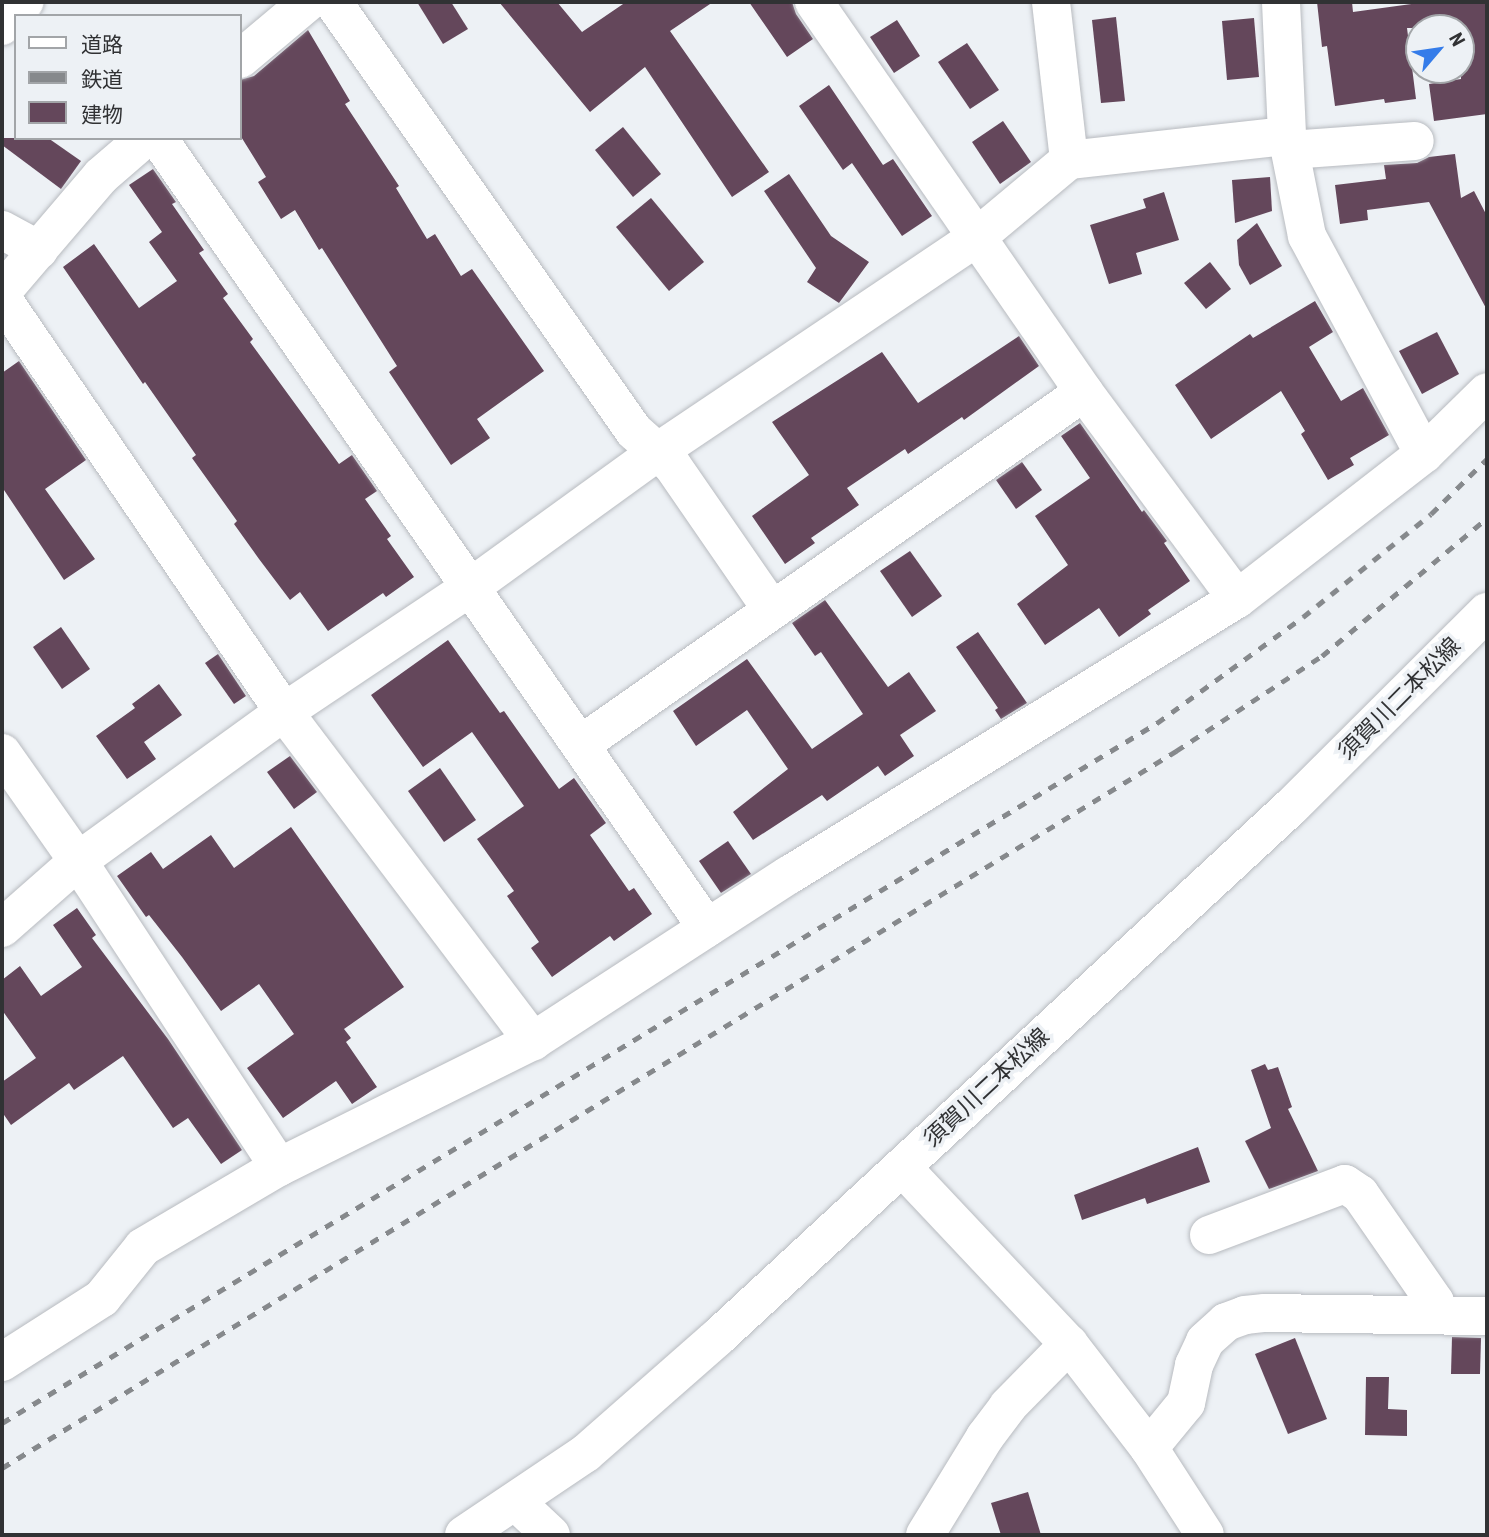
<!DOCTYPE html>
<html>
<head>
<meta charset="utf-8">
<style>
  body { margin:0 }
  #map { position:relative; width:1489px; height:1537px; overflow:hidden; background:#edf1f5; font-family:"Roboto Condensed","Noto Sans JP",sans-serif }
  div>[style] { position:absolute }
  .building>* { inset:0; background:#64475b }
  .roads { filter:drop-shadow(0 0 2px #b8bbc0) drop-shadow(0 0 2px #b8bbc0) }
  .minor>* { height:38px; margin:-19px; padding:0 19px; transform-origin:19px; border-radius:19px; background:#fff }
  .major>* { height:38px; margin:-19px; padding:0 19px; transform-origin:19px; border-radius:19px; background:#fff }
  .rail>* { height:5px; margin-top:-2.5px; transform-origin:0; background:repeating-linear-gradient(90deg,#86898c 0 9px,transparent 0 18px) }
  span { translate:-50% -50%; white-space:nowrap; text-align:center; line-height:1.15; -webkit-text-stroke:7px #edf1f5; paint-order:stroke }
  .street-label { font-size:23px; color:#313234 }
  .frame { position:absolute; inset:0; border:4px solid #313234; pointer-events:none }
  .legend { position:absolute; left:14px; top:14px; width:228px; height:126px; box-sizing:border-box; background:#edf1f5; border:2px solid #a2a5a8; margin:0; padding:9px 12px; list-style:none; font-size:21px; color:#313234 }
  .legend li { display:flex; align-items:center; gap:14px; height:35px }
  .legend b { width:35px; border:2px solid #a2a5a8 }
  .north { position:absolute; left:1405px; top:14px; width:70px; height:70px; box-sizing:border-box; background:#edf1f5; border:2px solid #a2a5a8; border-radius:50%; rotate:61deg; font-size:19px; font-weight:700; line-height:28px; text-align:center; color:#313234 }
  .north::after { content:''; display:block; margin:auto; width:24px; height:32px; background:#357ce9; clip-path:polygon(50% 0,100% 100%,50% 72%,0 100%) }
</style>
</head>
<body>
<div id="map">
  <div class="building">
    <i style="clip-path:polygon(417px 2px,451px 2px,468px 29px,443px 44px)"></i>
    <i style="clip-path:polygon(499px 2px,557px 2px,582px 32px,626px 2px,713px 2px,670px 31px,769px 172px,732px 197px,645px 67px,590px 112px)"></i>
    <i style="clip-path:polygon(749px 2px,792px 2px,796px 14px,813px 39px,787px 57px)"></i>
    <i style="clip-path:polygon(1317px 2px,1352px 2px,1353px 12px,1426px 2px,1487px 2px,1487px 114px,1434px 121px,1429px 84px,1461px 79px,1461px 28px,1407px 28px,1416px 99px,1385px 103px,1384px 99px,1335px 106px,1327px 46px,1322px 47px)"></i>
    <i style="clip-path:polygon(1116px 17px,1125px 101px,1101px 103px,1092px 20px)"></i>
    <i style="clip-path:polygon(1254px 18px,1259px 77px,1227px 80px,1222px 21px)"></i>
    <i style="clip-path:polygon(897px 20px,920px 56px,894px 73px,870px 37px)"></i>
    <i style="clip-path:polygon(308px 30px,350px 101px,345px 104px,399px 186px,396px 188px,427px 239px,435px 234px,461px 276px,472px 269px,544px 371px,477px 419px,490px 438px,451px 465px,389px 372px,397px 366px,322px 248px,319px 250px,295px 210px,281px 219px,258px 182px,266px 177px,240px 135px,240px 80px,254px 76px)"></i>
    <i style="clip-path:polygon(967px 43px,999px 90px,970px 109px,938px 62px)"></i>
    <i style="clip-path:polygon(829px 85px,883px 165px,893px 159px,932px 216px,902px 236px,852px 163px,843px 170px,799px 106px)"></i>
    <i style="clip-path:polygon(1003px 121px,1031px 162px,1000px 184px,972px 142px)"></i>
    <i style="clip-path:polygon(623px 127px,661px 174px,633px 197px,595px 150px)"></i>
    <i style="clip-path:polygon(2px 138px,48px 138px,81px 161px,61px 189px,2px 145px)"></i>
    <i style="clip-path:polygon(1455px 154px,1461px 198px,1474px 191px,1487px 216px,1487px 310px,1429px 202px,1367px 210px,1368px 220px,1340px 224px,1335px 185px,1386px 179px,1384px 165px,1417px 163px,1429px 157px)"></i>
    <i style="clip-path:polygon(153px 169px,176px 202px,172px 204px,204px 250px,199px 253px,228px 294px,223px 298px,253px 339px,250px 342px,339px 464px,352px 455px,377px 491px,365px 499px,391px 536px,387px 539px,414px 577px,386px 597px,383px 593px,328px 631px,300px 592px,290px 600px,259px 559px,234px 524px,237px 521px,192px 458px,196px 455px,145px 382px,143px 384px,63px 267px,94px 244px,139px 308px,177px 281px,149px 242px,162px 232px,129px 185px)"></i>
    <i style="clip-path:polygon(789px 174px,831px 236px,869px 262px,839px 303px,807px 282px,816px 268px,764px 191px)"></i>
    <i style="clip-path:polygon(1270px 177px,1272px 211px,1235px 223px,1232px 180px)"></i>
    <i style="clip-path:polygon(1164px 192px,1179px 240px,1136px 253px,1142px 274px,1109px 284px,1090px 225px,1146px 208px,1143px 199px)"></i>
    <i style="clip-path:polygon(651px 198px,704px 262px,669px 291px,616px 227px)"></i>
    <i style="clip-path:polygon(1257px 223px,1282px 266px,1250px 285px,1239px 265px,1237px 240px)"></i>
    <i style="clip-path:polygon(1210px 262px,1231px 289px,1206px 309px,1184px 283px)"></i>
    <i style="clip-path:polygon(1315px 301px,1333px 332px,1309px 347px,1341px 401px,1363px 388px,1389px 435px,1350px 458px,1354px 465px,1328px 480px,1301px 434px,1305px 431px,1281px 391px,1211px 439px,1175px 385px,1250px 334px,1253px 338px)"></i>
    <i style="clip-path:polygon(1437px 332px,1459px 374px,1422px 394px,1399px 351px)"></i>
    <i style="clip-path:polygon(1019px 336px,1039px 366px,964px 420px,962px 417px,908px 454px,905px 449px,847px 488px,859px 505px,811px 538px,815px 543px,785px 564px,752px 516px,809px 475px,772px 422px,882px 352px,918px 403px)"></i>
    <i style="clip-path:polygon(19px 361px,86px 460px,45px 489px,95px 559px,64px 580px,2px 487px,2px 373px)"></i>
    <i style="clip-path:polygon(1080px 423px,1142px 512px,1144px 510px,1167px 541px,1164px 543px,1190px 581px,1148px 610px,1151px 614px,1119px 637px,1099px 608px,1045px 645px,1017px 604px,1068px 565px,1035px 516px,1090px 478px,1061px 436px)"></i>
    <i style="clip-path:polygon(1022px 462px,1042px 490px,1016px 509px,996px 480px)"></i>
    <i style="clip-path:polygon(910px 551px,942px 596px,912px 617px,880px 571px)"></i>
    <i style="clip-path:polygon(825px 600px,888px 687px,909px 672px,936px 711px,900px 735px,914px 756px,885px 776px,878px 766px,827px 801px,822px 795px,753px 840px,733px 812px,788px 769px,747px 710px,696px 746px,673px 711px,747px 659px,812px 749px,863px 714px,821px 652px,815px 656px,792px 623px)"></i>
    <i style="clip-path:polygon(61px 627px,90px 669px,62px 689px,33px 647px)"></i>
    <i style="clip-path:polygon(978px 632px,1027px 703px,1001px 719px,995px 710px,998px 708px,956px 647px)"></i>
    <i style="clip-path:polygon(448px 640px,500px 713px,504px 711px,559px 789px,574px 778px,606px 823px,590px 835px,629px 891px,634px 888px,652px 914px,614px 941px,610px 936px,552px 977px,531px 948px,539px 942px,507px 896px,514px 891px,477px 839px,524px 806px,472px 732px,423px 767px,371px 695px)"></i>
    <i style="clip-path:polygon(218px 654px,246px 696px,234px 704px,205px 663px)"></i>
    <i style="clip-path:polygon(159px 684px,182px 715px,144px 742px,156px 759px,127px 779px,96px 736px,135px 708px,132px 704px)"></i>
    <i style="clip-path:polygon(290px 756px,317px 792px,294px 809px,267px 772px)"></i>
    <i style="clip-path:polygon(440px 768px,476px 820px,444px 842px,408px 791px)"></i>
    <i style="clip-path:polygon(291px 827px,404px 987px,344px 1029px,351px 1038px,346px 1042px,377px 1087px,352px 1104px,336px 1081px,283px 1118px,247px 1068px,294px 1034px,259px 984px,221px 1011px,182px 957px,149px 915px,146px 917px,117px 876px,151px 852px,163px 869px,211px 835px,234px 868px)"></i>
    <i style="clip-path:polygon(728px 841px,751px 874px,721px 893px,699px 861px)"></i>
    <i style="clip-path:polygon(77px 908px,96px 935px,92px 938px,168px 1039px,242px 1150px,221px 1164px,188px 1118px,173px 1128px,123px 1056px,74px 1090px,69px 1083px,11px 1125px,2px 1112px,2px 1082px,36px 1058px,2px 1010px,2px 980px,20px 966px,41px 996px,82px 967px,53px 925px)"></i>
    <i style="clip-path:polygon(1265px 1064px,1268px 1070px,1278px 1067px,1292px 1107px,1288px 1109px,1318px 1171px,1269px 1189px,1245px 1141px,1271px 1128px,1251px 1070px)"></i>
    <i style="clip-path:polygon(1198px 1147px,1210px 1182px,1147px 1204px,1145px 1198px,1082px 1220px,1074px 1195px)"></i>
    <i style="clip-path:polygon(1452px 1337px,1481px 1338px,1480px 1374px,1451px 1374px)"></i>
    <i style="clip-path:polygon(1295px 1338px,1327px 1419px,1288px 1434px,1255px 1354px)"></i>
    <i style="clip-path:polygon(1366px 1377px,1389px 1377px,1388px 1409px,1407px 1410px,1407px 1436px,1365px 1435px)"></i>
    <i style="clip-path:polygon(1028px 1492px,1041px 1535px,1001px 1535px,991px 1503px)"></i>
  </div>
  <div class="roads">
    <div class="minor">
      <i style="left:333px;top:2px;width:524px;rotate:54.95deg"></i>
      <i style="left:634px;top:431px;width:51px;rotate:41.8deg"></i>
      <i style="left:672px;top:465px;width:176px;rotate:55.4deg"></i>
      <i style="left:814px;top:2px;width:474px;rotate:55.3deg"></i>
      <i style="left:1084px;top:392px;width:257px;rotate:53.5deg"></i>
      <i style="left:1281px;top:2px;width:134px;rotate:87.4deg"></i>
      <i style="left:1287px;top:136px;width:102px;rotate:78.7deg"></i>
      <i style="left:1307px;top:236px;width:247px;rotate:61.8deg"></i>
      <i style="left:2px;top:26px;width:33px;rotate:-47deg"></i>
      <i style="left:240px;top:59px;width:89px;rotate:-40deg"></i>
      <i style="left:158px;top:138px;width:962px;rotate:55.2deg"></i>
      <i style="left:1290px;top:150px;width:125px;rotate:-4.1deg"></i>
      <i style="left:1069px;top:160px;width:219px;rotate:-6.3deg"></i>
      <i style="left:2px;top:230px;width:42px;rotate:28.4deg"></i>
      <i style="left:2px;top:292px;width:153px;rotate:-49.5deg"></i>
      <i style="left:101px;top:176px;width:58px;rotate:-40.8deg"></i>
      <i style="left:2px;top:298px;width:501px;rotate:55.74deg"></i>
      <i style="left:284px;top:712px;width:413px;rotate:52.9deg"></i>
      <i style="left:580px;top:745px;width:615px;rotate:-35.01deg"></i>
      <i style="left:2px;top:753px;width:132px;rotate:54.9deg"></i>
      <i style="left:78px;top:861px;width:366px;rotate:56.7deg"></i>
      <i style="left:2px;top:928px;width:101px;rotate:-41.4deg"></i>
      <i style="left:78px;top:861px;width:254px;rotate:-35.9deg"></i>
      <i style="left:284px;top:712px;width:221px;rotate:-33.8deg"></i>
      <i style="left:468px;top:589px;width:232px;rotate:-35.9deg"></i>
      <i style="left:656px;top:453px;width:387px;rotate:-33.9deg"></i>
      <i style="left:977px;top:237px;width:120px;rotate:-39.9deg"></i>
      <i style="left:1069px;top:160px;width:159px;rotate:-96.5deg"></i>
      <i style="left:902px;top:1167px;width:243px;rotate:46.7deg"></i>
      <i style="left:1069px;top:1344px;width:131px;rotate:52.4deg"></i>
      <i style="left:1149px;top:1448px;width:103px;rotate:57.2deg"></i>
      <i style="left:1209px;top:1235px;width:145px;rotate:-20.6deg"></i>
      <i style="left:1345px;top:1184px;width:18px;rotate:34deg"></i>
      <i style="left:1360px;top:1194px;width:131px;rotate:55.2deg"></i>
      <i style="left:1435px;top:1302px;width:13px;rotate:77deg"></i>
      <i style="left:2px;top:1362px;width:119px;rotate:-32.6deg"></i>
      <i style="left:102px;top:1298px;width:65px;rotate:-51.2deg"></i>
      <i style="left:143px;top:1247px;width:158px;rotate:-30.5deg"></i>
      <i style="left:279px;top:1167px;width:284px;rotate:-26.4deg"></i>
      <i style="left:533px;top:1041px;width:305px;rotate:-33deg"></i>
      <i style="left:789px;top:875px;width:526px;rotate:-31.64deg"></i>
      <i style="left:1237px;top:599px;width:237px;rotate:-37.8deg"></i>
      <i style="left:1424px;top:454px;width:88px;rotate:-44.5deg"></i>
      <i style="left:1149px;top:1448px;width:58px;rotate:-50.6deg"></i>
      <i style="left:1186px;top:1403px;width:39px;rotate:-78deg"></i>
      <i style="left:1194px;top:1365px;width:26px;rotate:-65deg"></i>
      <i style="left:1205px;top:1341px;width:28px;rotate:-42deg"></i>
      <i style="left:1226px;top:1322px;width:20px;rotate:-20deg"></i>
      <i style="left:1245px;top:1315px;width:20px;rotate:-6deg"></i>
      <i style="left:1265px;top:1313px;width:222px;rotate:0.8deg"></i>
      <i style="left:516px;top:1502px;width:48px;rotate:43.3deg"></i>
      <i style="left:925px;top:1535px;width:115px;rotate:-58.5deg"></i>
      <i style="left:985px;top:1437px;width:39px;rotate:-53deg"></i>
      <i style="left:1008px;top:1406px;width:87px;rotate:-45.5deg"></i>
    </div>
    <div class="major">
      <i style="left:464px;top:1535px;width:147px;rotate:-33.9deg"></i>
      <i style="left:586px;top:1453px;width:174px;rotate:-41.3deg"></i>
      <i style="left:717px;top:1338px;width:783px;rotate:-42.78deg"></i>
      <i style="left:1292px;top:806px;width:275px;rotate:-44.9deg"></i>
    </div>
  </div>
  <div class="rail">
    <i style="left:2px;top:1423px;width:1351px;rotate:-31.22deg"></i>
    <i style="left:1157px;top:723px;width:180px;rotate:-36deg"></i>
    <i style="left:1303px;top:617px;width:164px;rotate:-38.8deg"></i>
    <i style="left:1431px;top:514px;width:78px;rotate:-44.5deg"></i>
    <i style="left:2px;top:1468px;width:1376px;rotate:-31.41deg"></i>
    <i style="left:1176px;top:751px;width:174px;rotate:-33.1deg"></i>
    <i style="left:1322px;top:656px;width:215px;rotate:-39.9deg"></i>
  </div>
  <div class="street-label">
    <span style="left:1400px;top:699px;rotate:-45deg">須賀川二本松線</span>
    <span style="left:987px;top:1088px;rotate:-43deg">須賀川二本松線</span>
  </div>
  <div class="frame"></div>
  <ul class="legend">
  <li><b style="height:9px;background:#fff"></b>道路</li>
  <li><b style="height:9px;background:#86898c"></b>鉄道</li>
  <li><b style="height:19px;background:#64475b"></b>建物</li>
  </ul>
  <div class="north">N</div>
</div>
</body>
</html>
